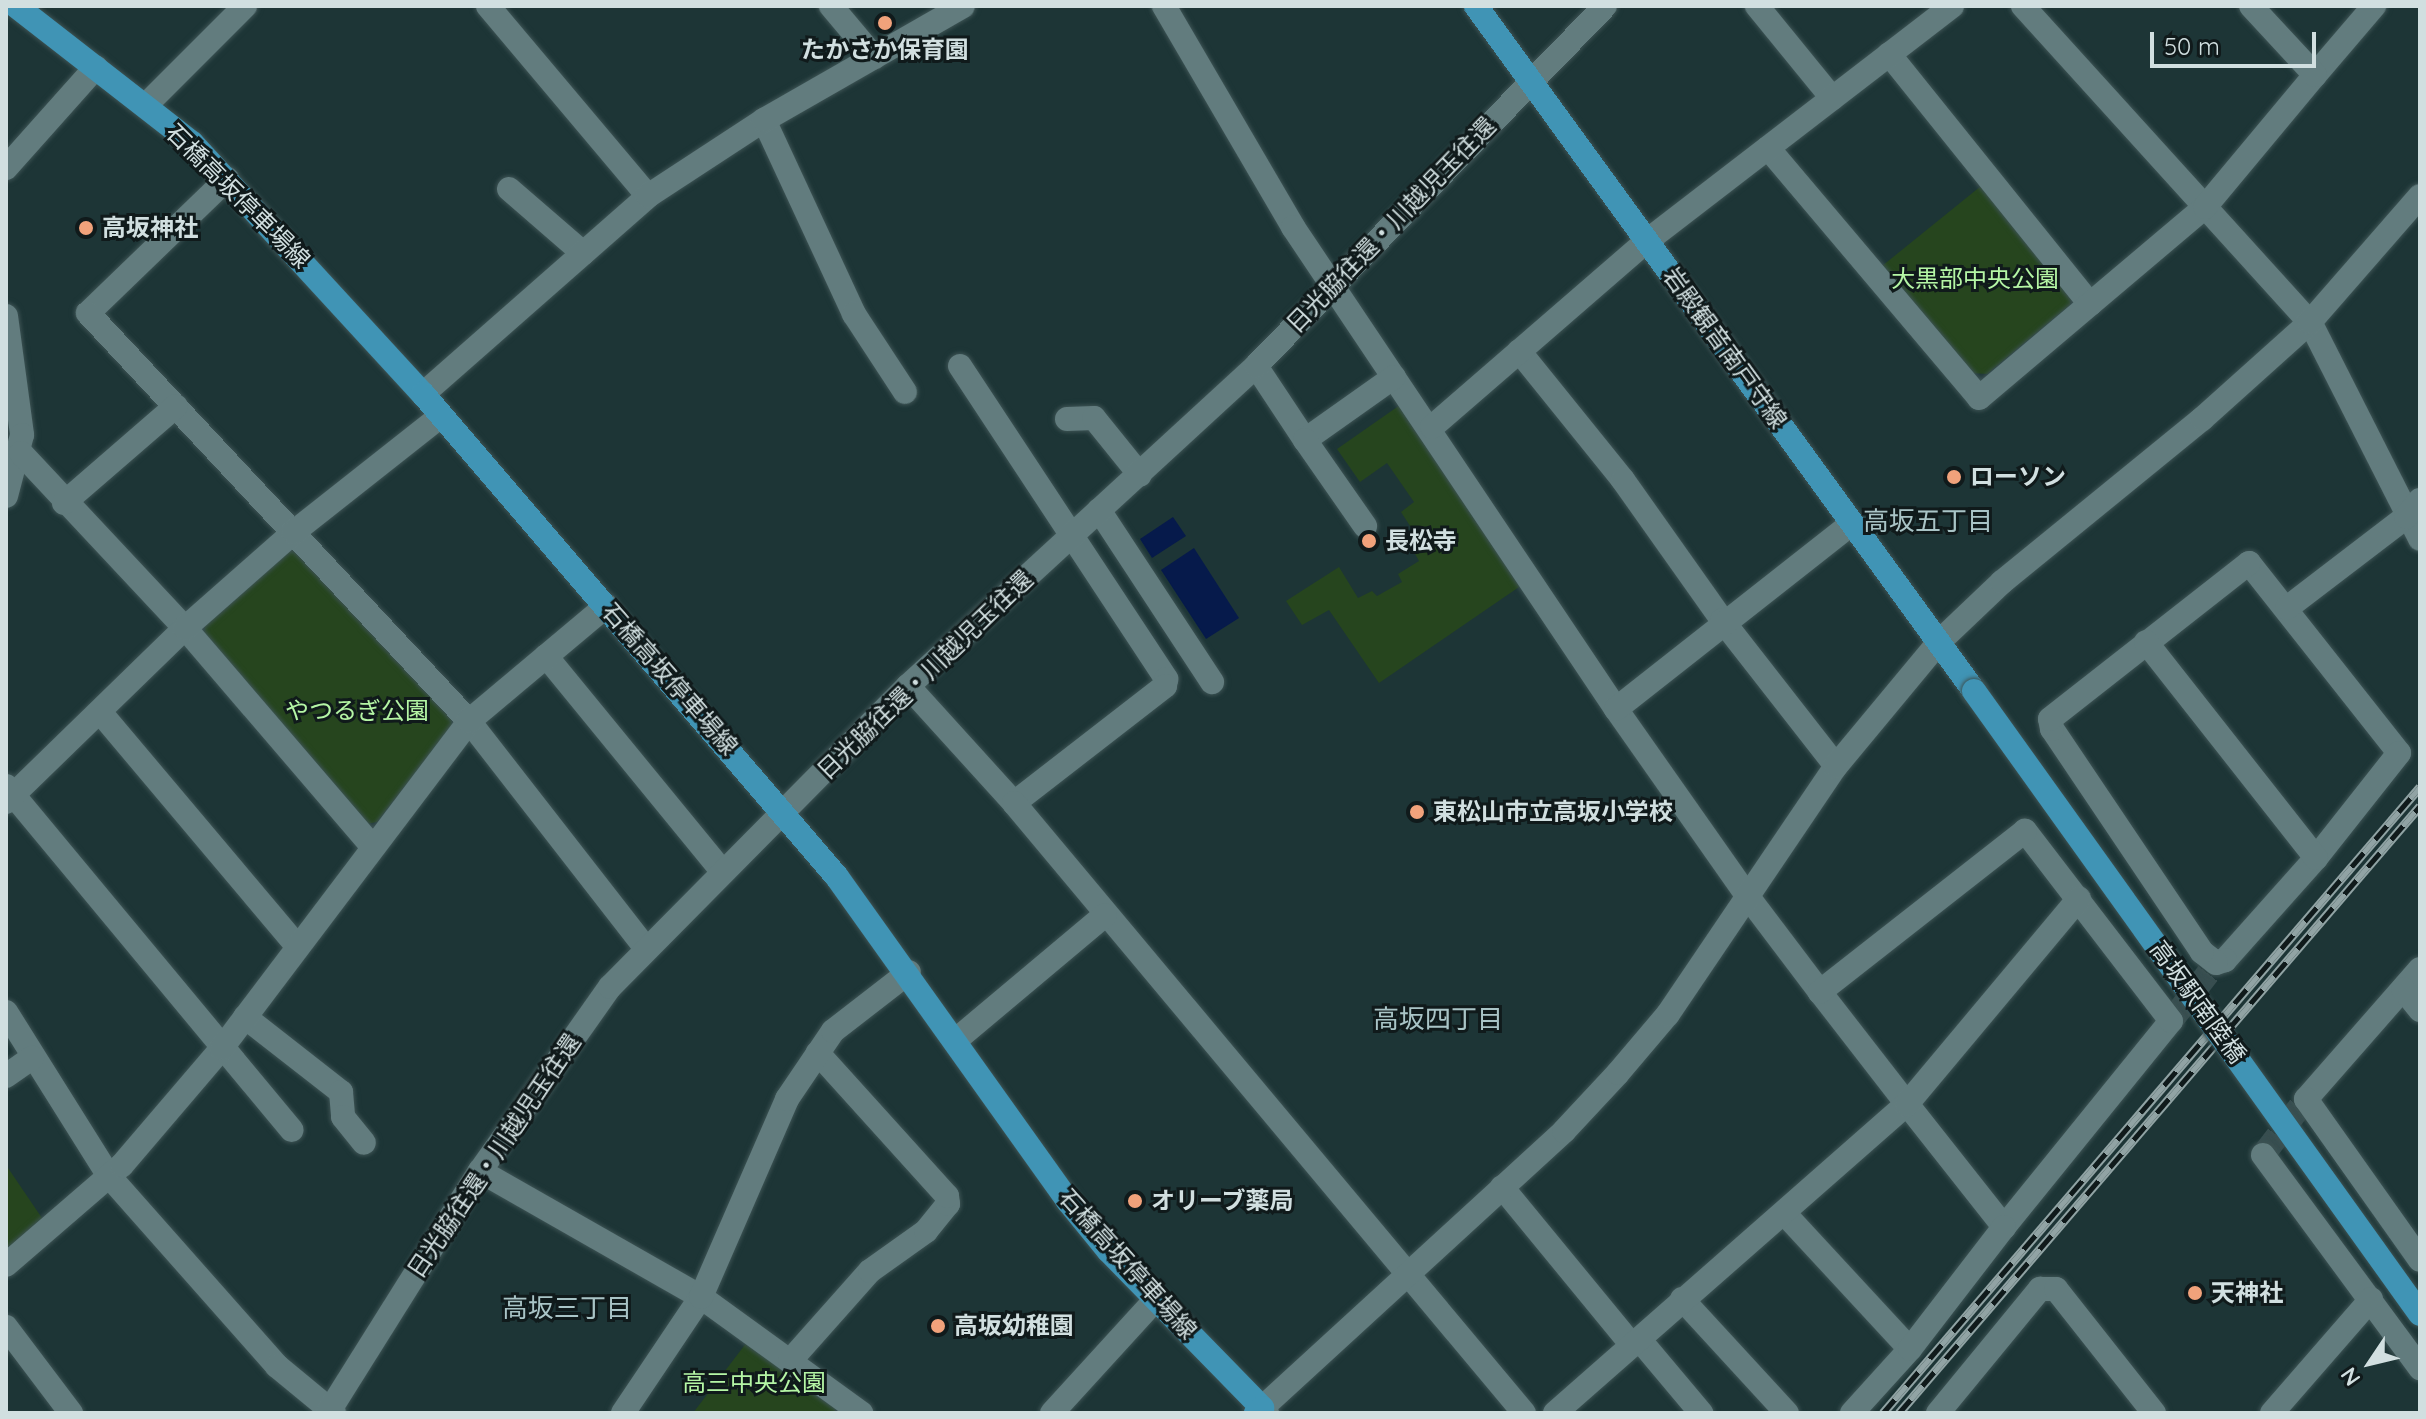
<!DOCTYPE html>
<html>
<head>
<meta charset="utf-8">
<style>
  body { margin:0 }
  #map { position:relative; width:2426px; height:1419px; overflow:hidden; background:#1d3536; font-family:Quicksand,"Noto Sans JP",sans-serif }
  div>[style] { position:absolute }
  .green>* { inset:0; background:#26451e }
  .water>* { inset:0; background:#061a4b }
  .minor-tunnel>* { height:24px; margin-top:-12px; transform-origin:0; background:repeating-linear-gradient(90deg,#384e50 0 24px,transparent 0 36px) }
  .roads { filter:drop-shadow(0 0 2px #3d5354) drop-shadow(0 0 2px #3d5354) }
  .minor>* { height:24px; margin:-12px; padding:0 12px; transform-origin:12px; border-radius:12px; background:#627c7e }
  .major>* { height:24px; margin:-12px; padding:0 12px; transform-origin:12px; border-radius:12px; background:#4094b5 }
  .rail>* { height:9px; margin-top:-4.5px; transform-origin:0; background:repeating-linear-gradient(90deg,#101a1b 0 18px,#91a3a4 0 36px); box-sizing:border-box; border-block:2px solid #91a3a4 }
  .bridges { filter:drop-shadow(0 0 2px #3d5354) drop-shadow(0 0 2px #3d5354) }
  .major-bridge>* { height:24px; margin:-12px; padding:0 12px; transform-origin:12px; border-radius:12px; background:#4094b5 }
  .dots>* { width:22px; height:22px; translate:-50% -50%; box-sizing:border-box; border:4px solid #101a1b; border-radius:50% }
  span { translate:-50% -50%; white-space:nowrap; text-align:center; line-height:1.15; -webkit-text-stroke:6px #101a1b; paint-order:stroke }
  .poi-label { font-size:24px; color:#d1dfe0; font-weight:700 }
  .left { translate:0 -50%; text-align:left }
  .street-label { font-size:24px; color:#d1dfe0 }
  .park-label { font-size:24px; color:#b5f6a5 }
  .neighbourhood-label { font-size:26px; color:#a9c4c6 }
  .frame { position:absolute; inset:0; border:8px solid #d1dfe0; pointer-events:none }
  .north { position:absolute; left:2330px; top:1323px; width:80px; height:80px; -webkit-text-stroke:6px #101a1b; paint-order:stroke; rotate:235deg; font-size:22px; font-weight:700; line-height:32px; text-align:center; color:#d1dfe0 }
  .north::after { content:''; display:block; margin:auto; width:28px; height:36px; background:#d1dfe0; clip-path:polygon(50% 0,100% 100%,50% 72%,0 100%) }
  .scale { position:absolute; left:2150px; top:32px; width:166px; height:36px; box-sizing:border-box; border:4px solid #d1dfe0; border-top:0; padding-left:10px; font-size:24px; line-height:28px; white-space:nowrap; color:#d1dfe0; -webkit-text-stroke:6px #101a1b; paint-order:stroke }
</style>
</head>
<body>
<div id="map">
  <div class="green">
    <i style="clip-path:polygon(1981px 186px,2071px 294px,2070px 305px,1987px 374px,1970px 373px,1882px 266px)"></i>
    <i style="clip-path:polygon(1400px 405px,1522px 585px,1379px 683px,1329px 610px,1302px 625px,1286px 601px,1339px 567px,1358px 598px,1372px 591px,1377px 596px,1402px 582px,1398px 574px,1419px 561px,1414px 552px,1423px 546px,1401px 512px,1414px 502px,1387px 463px,1360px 482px,1337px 449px)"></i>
    <i style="clip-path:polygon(288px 549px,298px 549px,451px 715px,452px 726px,377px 822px,366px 824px,204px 633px,206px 621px)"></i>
    <i style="clip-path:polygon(6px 1165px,46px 1224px,6px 1258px)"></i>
    <i style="clip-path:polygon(747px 1342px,835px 1405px,835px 1413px,693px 1413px)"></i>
  </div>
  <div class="water">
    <i style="clip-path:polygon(1173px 517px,1186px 536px,1152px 558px,1140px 539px)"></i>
    <i style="clip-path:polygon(1194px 548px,1239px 618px,1206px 639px,1161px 570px)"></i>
  </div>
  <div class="minor-tunnel">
    <i style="left:2171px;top:1021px;width:73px;rotate:-52.2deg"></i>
    <i style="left:2263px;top:1155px;width:71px;rotate:-52.5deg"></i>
  </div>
  <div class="roads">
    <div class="minor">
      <i style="left:488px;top:6px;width:248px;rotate:49.9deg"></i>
      <i style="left:831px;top:6px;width:67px;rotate:49.9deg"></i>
      <i style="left:1164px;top:6px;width:256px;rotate:59.7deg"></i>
      <i style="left:1293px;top:227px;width:580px;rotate:56.17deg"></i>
      <i style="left:1616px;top:709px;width:231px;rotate:54.9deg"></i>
      <i style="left:1749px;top:898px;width:118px;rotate:52.9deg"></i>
      <i style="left:1820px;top:992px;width:142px;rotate:52.2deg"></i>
      <i style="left:1907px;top:1104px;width:157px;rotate:51.7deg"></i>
      <i style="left:2004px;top:1227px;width:265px;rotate:-51deg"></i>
      <i style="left:2171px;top:1021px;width:240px;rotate:-127.5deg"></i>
      <i style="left:2025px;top:831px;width:261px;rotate:141.9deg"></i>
      <i style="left:1757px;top:6px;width:119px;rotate:50.8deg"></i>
      <i style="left:2023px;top:6px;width:427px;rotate:47.8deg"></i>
      <i style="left:2310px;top:322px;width:243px;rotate:63.1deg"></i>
      <i style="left:1889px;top:54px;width:321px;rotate:51.2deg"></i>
      <i style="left:2315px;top:75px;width:91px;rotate:-49.5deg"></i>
      <i style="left:146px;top:105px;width:140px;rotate:-45deg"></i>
      <i style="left:764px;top:120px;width:214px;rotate:65.1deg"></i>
      <i style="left:854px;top:314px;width:93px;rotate:56.8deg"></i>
      <i style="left:1768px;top:148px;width:327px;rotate:49.8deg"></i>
      <i style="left:1979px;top:398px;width:296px;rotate:-40.2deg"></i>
      <i style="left:2205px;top:207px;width:172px;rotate:-50.2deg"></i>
      <i style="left:2315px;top:75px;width:94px;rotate:-132.8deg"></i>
      <i style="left:6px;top:168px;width:135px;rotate:-48.3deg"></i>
      <i style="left:227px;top:179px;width:193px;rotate:136deg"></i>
      <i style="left:88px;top:313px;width:558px;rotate:46.96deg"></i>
      <i style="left:469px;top:721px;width:288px;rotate:52.1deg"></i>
      <i style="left:509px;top:189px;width:98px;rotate:40.9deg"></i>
      <i style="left:6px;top:316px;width:120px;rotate:82.3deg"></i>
      <i style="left:22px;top:435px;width:63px;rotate:104.7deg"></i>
      <i style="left:1519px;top:351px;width:166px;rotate:51.1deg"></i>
      <i style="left:1623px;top:480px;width:171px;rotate:54.7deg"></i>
      <i style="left:1722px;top:620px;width:185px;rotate:52deg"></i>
      <i style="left:960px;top:366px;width:375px;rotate:56.6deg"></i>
      <i style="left:1166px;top:679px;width:7px;rotate:98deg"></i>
      <i style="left:1165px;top:686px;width:191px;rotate:142.2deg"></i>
      <i style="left:1256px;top:366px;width:89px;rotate:56.5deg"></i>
      <i style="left:1305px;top:440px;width:109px;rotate:-35.3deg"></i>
      <i style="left:423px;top:394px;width:300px;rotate:-41.3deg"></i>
      <i style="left:648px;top:196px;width:139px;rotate:-33.2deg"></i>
      <i style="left:764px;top:120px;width:229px;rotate:-29.8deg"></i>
      <i style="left:1067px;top:419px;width:27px;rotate:-2deg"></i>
      <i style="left:1094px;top:418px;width:73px;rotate:51.1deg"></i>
      <i style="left:1432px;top:427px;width:284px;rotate:-40.9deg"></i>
      <i style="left:1647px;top:241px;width:385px;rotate:-37.6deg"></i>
      <i style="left:1305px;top:440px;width:105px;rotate:55.1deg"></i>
      <i style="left:21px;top:453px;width:240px;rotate:46.9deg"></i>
      <i style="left:185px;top:628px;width:287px;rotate:49.4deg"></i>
      <i style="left:64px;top:503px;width:148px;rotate:-40.9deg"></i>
      <i style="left:1099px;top:510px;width:206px;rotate:56.7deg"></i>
      <i style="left:2249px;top:563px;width:242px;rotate:51.7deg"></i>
      <i style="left:2399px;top:753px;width:134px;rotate:128.3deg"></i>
      <i style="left:2316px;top:858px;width:137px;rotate:131.7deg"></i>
      <i style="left:2225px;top:960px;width:9px;rotate:162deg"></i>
      <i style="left:2216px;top:963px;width:18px;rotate:-142deg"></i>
      <i style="left:2202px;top:952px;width:269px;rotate:-123.9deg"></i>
      <i style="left:2052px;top:729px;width:10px;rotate:-101deg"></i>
      <i style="left:2050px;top:719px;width:253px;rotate:-38.1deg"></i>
      <i style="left:2287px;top:608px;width:150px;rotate:-37.4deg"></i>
      <i style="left:2406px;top:517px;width:22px;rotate:-51deg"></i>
      <i style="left:2146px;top:642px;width:275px;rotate:51.8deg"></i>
      <i style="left:546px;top:656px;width:279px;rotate:50.7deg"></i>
      <i style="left:908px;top:686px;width:158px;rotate:47.8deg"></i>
      <i style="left:1014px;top:803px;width:795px;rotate:50.1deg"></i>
      <i style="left:1616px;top:709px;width:300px;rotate:-38.2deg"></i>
      <i style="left:100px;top:712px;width:304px;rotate:49.9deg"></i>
      <i style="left:6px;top:786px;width:447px;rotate:50.3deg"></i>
      <i style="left:6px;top:802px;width:250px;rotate:-44.2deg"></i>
      <i style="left:185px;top:628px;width:145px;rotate:-41.4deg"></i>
      <i style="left:294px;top:532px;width:187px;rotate:-38.3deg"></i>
      <i style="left:2420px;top:969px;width:173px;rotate:131.2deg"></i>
      <i style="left:2306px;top:1099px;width:197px;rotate:54.7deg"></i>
      <i style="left:2403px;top:989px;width:27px;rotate:51deg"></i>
      <i style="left:6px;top:1012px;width:194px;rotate:57.9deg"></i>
      <i style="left:109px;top:1176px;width:254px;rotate:48.5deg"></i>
      <i style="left:277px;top:1366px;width:74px;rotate:39.5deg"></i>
      <i style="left:245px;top:1017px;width:122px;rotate:38deg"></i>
      <i style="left:341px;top:1092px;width:25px;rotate:85deg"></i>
      <i style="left:343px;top:1117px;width:33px;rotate:51deg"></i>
      <i style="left:956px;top:1040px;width:194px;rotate:-40deg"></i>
      <i style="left:6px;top:1076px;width:32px;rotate:-35deg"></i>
      <i style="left:2263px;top:1155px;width:265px;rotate:53.6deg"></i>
      <i style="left:480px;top:1171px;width:254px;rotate:29.7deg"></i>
      <i style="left:701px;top:1297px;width:198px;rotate:35.9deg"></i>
      <i style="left:1502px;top:1187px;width:205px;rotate:50.6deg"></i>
      <i style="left:1784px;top:1213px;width:185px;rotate:47.2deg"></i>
      <i style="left:6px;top:1265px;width:153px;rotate:-40.8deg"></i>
      <i style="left:122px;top:1165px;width:154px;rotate:-49.5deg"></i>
      <i style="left:222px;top:1048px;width:410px;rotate:-52.9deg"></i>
      <i style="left:469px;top:721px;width:179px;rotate:-40deg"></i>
      <i style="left:1682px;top:1299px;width:155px;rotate:47.4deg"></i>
      <i style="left:6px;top:1327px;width:108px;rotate:52.9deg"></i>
      <i style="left:1639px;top:1339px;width:97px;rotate:50deg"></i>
      <i style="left:790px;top:1361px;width:120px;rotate:-48.4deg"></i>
      <i style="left:870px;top:1271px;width:69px;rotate:-35.5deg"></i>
      <i style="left:926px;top:1231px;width:35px;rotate:-51deg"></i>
      <i style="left:948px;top:1204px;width:8px;rotate:-97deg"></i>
      <i style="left:947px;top:1196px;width:193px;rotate:-132.1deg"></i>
      <i style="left:328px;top:1413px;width:286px;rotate:-57.9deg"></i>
      <i style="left:480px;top:1171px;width:225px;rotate:-54.8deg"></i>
      <i style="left:610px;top:987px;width:424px;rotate:-45.3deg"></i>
      <i style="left:908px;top:686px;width:473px;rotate:-42.6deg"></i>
      <i style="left:1256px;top:366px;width:501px;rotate:-45.89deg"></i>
      <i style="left:623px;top:1413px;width:140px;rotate:-56.1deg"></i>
      <i style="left:701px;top:1297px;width:216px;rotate:-66.5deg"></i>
      <i style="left:787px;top:1099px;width:82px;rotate:-55.9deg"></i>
      <i style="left:833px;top:1031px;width:96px;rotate:-37.8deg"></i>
      <i style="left:1052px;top:1413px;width:154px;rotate:-47.6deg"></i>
      <i style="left:1267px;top:1413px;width:7px;rotate:-135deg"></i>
      <i style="left:1262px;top:1408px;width:410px;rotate:-42.5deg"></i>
      <i style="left:1564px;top:1131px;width:79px;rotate:-47deg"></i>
      <i style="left:1618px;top:1073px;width:77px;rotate:-49.7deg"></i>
      <i style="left:1668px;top:1014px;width:300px;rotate:-55.9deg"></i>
      <i style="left:1836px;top:766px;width:161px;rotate:-50.3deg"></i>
      <i style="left:1939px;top:642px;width:87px;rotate:-43.6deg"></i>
      <i style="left:2002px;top:582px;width:258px;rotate:-39.2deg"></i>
      <i style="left:2202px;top:419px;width:145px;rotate:-41.9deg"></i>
      <i style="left:2310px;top:322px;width:167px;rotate:-48.9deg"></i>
      <i style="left:1555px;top:1413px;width:468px;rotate:-41.3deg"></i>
      <i style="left:1907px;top:1104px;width:268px;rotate:-50.1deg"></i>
      <i style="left:1852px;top:1413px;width:86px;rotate:-47.8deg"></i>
      <i style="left:1910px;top:1349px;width:154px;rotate:-52.4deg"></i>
      <i style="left:1938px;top:1413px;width:161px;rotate:-50.6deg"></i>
      <i style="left:2040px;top:1289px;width:16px"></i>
      <i style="left:2056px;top:1289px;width:158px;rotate:51.7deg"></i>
      <i style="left:2272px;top:1413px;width:151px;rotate:-49deg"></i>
    </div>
    <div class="major">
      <i style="left:16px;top:6px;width:223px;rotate:37.9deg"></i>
      <i style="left:192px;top:143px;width:341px;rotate:47.4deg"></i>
      <i style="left:423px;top:394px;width:636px;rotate:49.4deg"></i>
      <i style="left:837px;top:877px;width:398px;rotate:54.5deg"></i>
      <i style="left:1068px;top:1201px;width:63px;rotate:50.8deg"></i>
      <i style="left:1108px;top:1250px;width:221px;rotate:45.7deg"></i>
      <i style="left:1262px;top:1408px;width:8px;rotate:140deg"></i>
      <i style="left:1476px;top:6px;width:847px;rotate:53.98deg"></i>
    </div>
  </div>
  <div class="rail">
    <i style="left:1883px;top:1413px;width:825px;rotate:-49.38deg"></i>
    <i style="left:1899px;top:1413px;width:800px;rotate:-49.36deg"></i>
  </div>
  <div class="bridges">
    <div class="major-bridge">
      <i style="left:1974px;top:691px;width:766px;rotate:54.4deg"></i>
    </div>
  </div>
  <div class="dots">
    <i style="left:885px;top:23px;background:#f1a27b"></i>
    <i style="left:86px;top:228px;background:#f1a27b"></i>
    <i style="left:1954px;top:477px;background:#f1a27b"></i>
    <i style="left:1369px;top:541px;background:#f1a27b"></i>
    <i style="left:1417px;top:812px;background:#f1a27b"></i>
    <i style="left:1135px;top:1201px;background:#f1a27b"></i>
    <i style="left:2195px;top:1293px;background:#f1a27b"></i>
    <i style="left:938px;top:1326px;background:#f1a27b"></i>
  </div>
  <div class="poi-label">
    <span style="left:885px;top:50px">たかさか保育園</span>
    <span class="left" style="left:102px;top:228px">高坂神社</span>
    <span class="left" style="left:1970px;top:477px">ローソン</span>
    <span class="left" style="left:1385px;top:541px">長松寺</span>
    <span class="left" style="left:1433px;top:812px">東松山市立高坂小学校</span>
    <span class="left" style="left:1151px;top:1201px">オリーブ薬局</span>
    <span class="left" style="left:2211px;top:1293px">天神社</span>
    <span class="left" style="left:954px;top:1326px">高坂幼稚園</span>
  </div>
  <div class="street-label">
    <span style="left:238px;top:196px;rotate:45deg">石橋高坂停車場線</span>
    <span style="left:1391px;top:225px;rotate:-46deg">日光脇往還・川越児玉往還</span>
    <span style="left:1725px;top:348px;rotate:54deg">岩殿観音南戸守線</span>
    <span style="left:925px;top:675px;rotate:-44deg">日光脇往還・川越児玉往還</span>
    <span style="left:670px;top:679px;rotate:49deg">石橋高坂停車場線</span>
    <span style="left:2198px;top:1002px;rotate:54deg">高坂駅南陸橋</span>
    <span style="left:494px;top:1156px;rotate:-56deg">日光脇往還・川越児玉往還</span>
    <span style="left:1128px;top:1264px;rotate:48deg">石橋高坂停車場線</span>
  </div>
  <div class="park-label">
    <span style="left:1975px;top:279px">大黒部中央公園</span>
    <span style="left:357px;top:711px">やつるぎ公園</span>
    <span style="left:754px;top:1383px">高三中央公園</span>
  </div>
  <div class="neighbourhood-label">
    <span style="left:1928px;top:521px">高坂五丁目</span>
    <span style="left:1438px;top:1019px">高坂四丁目</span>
    <span style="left:567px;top:1308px">高坂三丁目</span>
  </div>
  <div class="frame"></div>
  <div class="north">N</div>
  <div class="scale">50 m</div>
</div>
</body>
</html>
